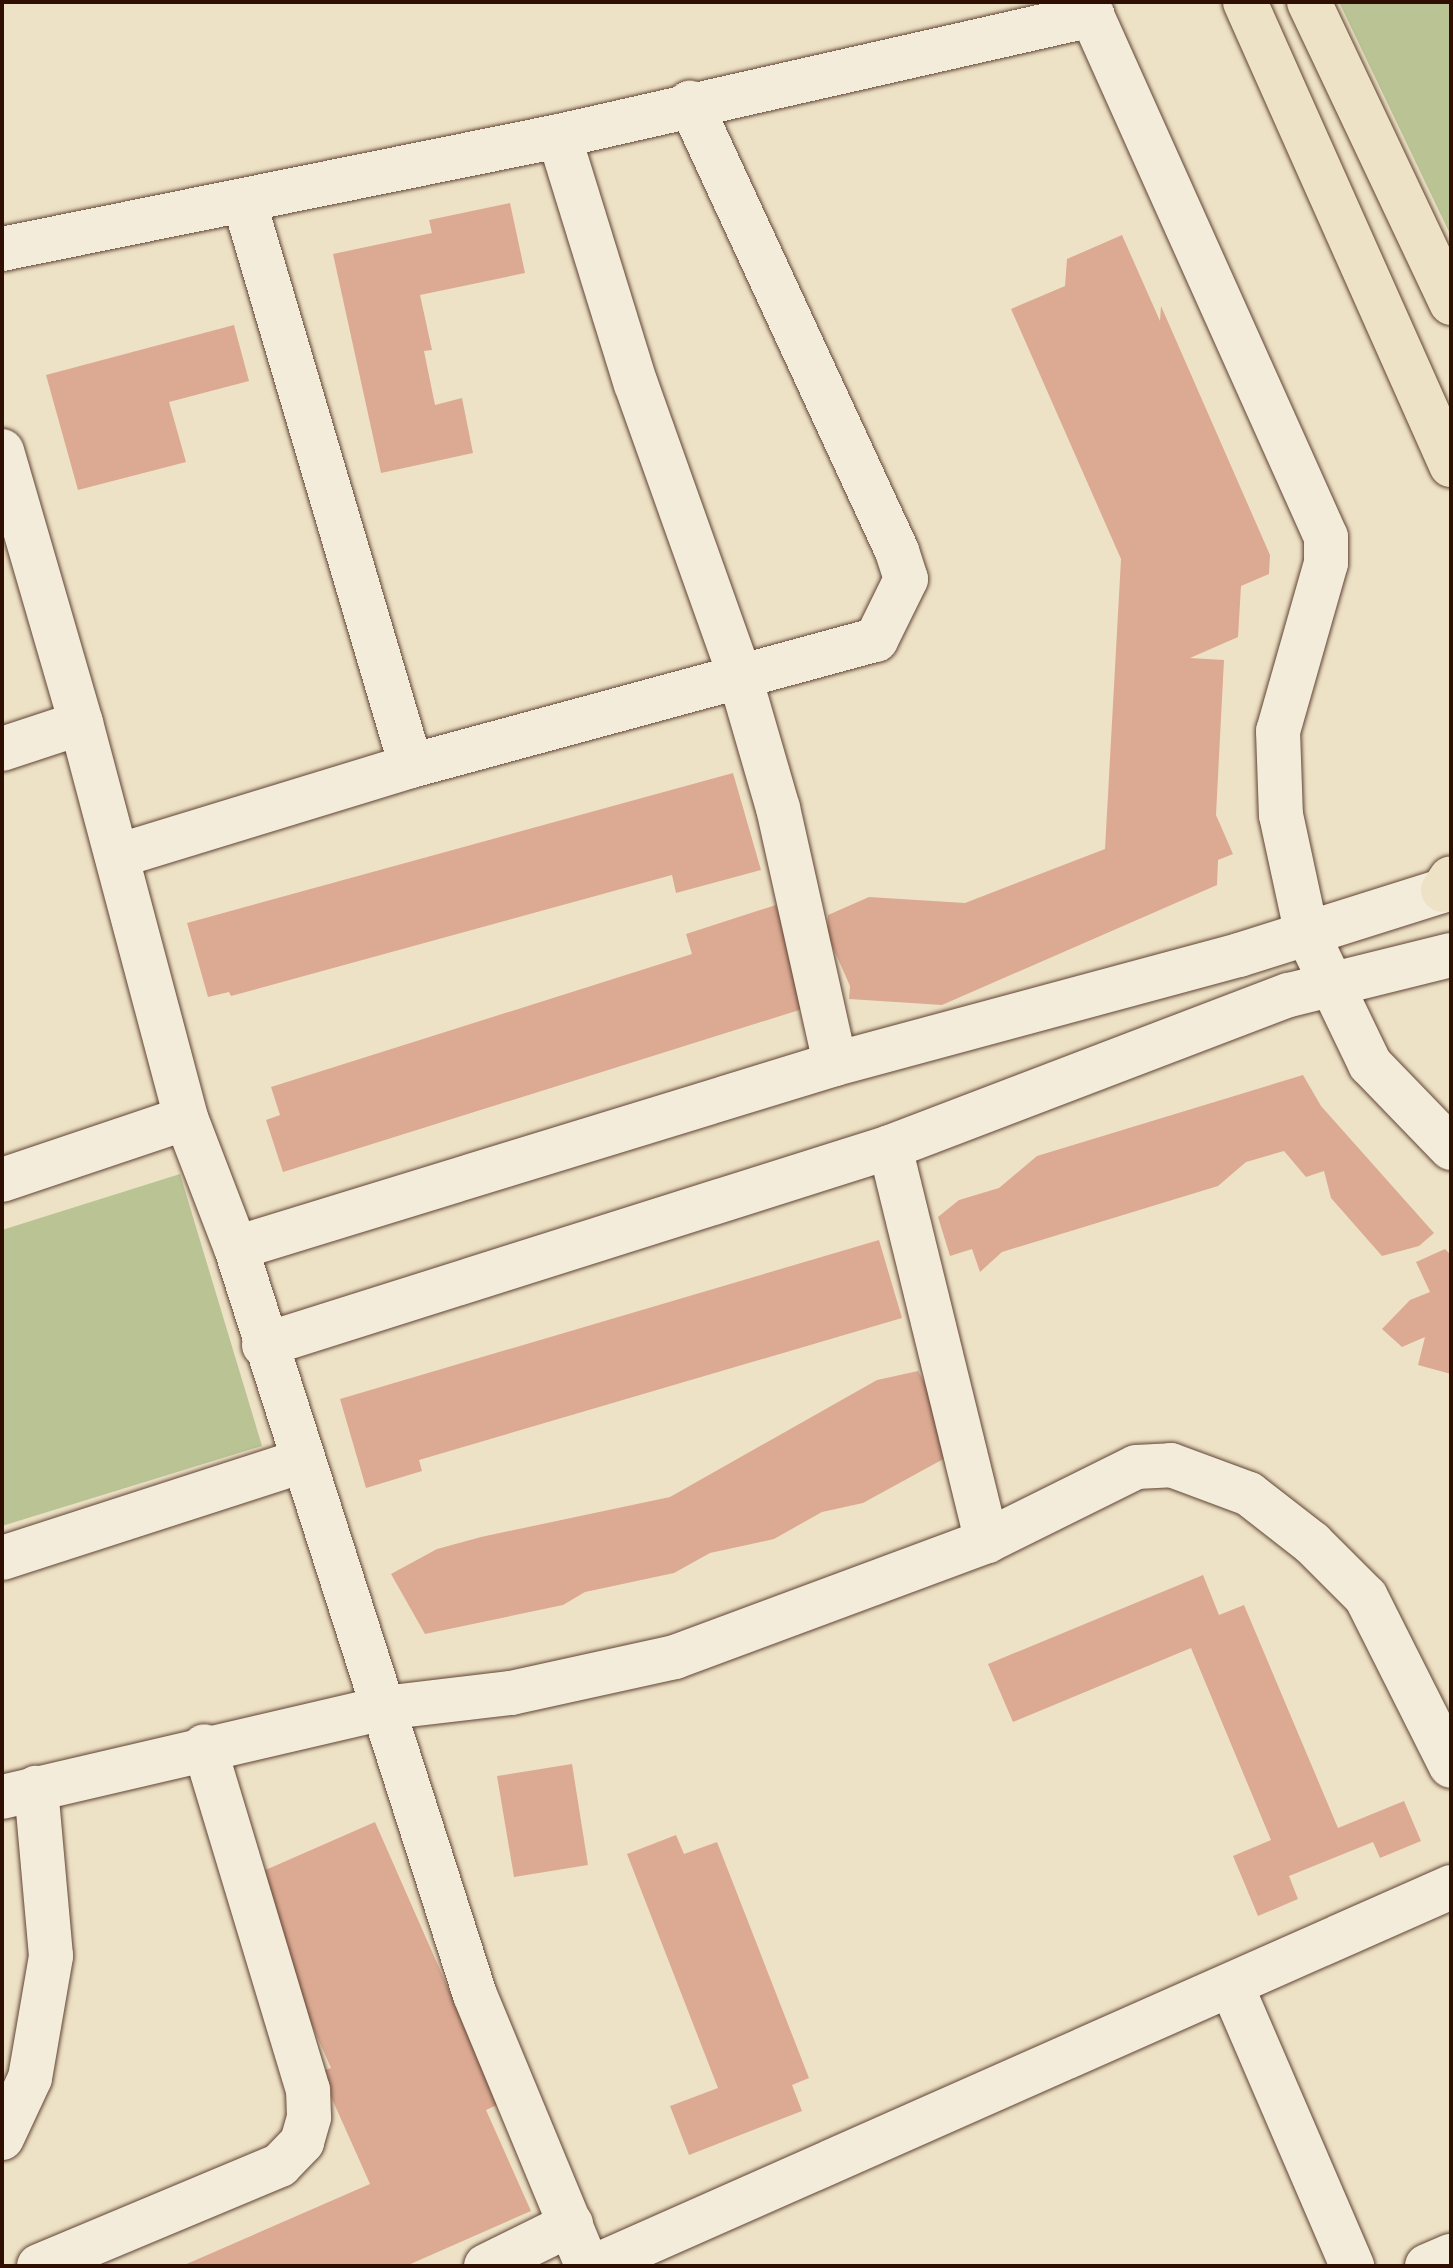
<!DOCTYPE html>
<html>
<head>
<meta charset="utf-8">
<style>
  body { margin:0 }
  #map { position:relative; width:1453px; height:2268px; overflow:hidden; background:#eee2c6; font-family:"Sorts Mill Goudy",serif }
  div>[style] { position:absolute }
  .green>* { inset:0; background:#bac394 }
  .building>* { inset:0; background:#dcaa93 }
  .roads { filter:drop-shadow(0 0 2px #604434) drop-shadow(0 0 2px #604434) }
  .minor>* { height:44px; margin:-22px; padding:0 22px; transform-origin:22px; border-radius:22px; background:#f4ecda }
  .primary>* { height:44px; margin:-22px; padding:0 22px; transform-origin:22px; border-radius:22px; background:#eee2c6 }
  span { translate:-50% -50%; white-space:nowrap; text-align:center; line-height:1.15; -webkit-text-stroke:7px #f4ecda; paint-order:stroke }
  .frame { position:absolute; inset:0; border:4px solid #300f03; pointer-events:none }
</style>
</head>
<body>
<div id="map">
  <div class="green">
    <i style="clip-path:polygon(1339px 2px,1451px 2px,1451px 236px)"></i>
    <i style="clip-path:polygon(180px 1174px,262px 1446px,2px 1526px,2px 1230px)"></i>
  </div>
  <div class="building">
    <i style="clip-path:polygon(510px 203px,525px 273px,420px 295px,432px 350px,424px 351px,435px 405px,462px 398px,473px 453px,381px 473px,333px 254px,432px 233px,429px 220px)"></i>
    <i style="clip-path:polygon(1122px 235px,1160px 321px,1161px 306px,1270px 555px,1269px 574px,1241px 586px,1238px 637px,1190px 658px,1224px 660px,1216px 815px,1233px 854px,1218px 860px,1217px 885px,942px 1005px,849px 999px,850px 986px,827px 934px,828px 915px,869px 897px,965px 903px,1105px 849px,1121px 559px,1011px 309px,1065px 286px,1067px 259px)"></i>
    <i style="clip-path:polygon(234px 325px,249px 381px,169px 402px,186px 462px,78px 490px,46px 375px)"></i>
    <i style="clip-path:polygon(733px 773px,761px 870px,676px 893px,672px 875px,231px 996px,229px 992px,208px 997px,187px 923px)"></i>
    <i style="clip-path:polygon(776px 905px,809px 1007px,283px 1172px,266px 1120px,280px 1115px,271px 1087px,692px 954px,686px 934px)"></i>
    <i style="clip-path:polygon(1303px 1075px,1321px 1106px,1434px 1233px,1419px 1246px,1382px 1256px,1331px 1198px,1324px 1171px,1306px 1177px,1284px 1151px,1246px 1162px,1218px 1186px,1002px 1252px,980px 1272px,972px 1249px,950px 1256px,938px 1217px,959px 1200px,999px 1188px,1037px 1156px)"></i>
    <i style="clip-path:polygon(879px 1240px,902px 1318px,419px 1460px,422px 1471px,366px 1488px,340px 1399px)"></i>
    <i style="clip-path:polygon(1445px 1249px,1451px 1255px,1451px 1374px,1418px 1365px,1425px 1337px,1402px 1347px,1382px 1329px,1410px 1300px,1430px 1292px,1416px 1262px)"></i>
    <i style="clip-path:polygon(918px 1371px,934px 1400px,947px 1457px,863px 1503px,822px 1512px,774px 1539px,710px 1553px,674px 1573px,585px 1592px,563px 1605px,425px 1634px,391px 1574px,437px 1549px,481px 1537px,670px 1497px,877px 1380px)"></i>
    <i style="clip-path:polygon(1203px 1575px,1219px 1615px,1244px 1605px,1338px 1828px,1404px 1801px,1421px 1841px,1380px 1858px,1373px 1842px,1289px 1876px,1298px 1899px,1258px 1916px,1233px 1856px,1271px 1840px,1191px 1648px,1013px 1722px,988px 1664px)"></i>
    <i style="clip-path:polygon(572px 1764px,588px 1865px,514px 1877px,497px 1776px)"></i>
    <i style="clip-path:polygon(375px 1822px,499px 2104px,486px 2110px,531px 2211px,406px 2266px,182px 2266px,370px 2184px,320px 2072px,331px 2068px,247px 1878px)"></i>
    <i style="clip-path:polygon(676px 1835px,684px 1854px,717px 1842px,809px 2078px,792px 2085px,802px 2111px,689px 2155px,670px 2106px,718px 2088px,627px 1854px)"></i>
  </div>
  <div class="roads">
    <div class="minor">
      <i style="left:1086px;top:2px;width:586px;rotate:65.84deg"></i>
      <i style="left:1326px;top:537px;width:26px;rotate:90deg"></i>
      <i style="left:1326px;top:563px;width:175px;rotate:105.9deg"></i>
      <i style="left:1278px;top:731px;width:84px;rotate:88deg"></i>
      <i style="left:1281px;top:815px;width:119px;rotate:77.8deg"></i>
      <i style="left:1306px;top:931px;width:148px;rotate:64.3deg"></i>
      <i style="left:1370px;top:1064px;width:117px;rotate:46deg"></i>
      <i style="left:559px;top:136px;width:260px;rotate:72.8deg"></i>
      <i style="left:636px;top:384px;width:308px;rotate:70.4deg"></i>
      <i style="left:739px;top:674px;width:140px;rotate:73.8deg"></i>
      <i style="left:778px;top:808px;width:262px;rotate:77.4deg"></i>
      <i style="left:244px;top:201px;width:589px;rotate:73.53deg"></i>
      <i style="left:2px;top:249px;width:568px;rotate:-11.47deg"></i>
      <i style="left:559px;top:136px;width:547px;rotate:-12.79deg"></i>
      <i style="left:2px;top:451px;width:283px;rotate:73.8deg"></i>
      <i style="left:81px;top:723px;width:409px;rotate:75.1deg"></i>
      <i style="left:186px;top:1118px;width:139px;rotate:69deg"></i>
      <i style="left:236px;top:1248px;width:784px;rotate:72.26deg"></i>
      <i style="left:475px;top:1995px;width:293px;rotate:67.5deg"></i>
      <i style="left:2px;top:749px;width:83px;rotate:-18.2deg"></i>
      <i style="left:117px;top:856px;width:307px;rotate:-17deg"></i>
      <i style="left:411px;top:766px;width:482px;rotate:-15.2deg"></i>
      <i style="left:876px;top:640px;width:68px;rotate:-63.8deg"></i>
      <i style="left:906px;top:579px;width:29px;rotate:-108deg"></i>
      <i style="left:897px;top:551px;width:494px;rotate:-114.8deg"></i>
      <i style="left:890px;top:1147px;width:406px;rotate:76.2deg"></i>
      <i style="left:2px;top:1180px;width:194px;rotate:-18.6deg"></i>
      <i style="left:236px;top:1248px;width:627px;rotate:-17.08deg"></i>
      <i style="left:835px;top:1064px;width:418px;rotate:-15.1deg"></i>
      <i style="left:1239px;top:955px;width:222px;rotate:-17.5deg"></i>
      <i style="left:264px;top:1345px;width:657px;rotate:-17.55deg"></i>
      <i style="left:890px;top:1147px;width:427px;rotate:-20.9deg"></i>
      <i style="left:1289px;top:995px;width:167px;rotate:-13.9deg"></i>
      <i style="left:2px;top:1558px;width:313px;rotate:-17.9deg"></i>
      <i style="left:2px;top:1797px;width:391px;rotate:-13.1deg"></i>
      <i style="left:383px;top:1708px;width:129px;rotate:-6.7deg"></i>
      <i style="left:511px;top:1693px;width:168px;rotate:-12.4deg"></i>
      <i style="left:675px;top:1657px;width:333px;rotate:-20.4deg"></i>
      <i style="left:987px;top:1541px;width:166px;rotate:-26.4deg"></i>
      <i style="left:1136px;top:1467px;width:35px;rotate:-3deg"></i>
      <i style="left:1171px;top:1465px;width:83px;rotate:20.4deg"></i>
      <i style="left:1249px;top:1494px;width:80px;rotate:37.9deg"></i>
      <i style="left:1312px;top:1543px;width:76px;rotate:45deg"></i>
      <i style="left:1366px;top:1597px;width:189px;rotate:63.3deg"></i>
      <i style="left:1232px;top:1987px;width:304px;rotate:66.7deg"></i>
      <i style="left:2px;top:2138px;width:66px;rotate:-65deg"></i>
      <i style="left:30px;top:2078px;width:124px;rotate:-80.2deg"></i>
      <i style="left:51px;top:1956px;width:169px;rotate:-95.1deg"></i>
      <i style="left:39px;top:2266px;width:261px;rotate:-22.7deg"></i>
      <i style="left:280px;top:2165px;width:32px;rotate:-46deg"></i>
      <i style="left:302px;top:2142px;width:26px;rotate:-74deg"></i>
      <i style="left:309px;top:2117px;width:27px;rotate:-92deg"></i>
      <i style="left:308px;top:2090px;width:359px;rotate:-106.8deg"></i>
      <i style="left:486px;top:2266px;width:95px;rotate:-26.3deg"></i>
      <i style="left:595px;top:2266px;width:936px;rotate:-23.88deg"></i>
      <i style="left:1427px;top:2266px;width:26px;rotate:-23deg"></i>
    </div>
    <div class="primary">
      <i style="left:1245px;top:2px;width:507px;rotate:66.01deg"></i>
      <i style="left:1309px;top:2px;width:333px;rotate:64.7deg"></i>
      <i style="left:1443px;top:890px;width:14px;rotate:-56deg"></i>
    </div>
  </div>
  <div class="frame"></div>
</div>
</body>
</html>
